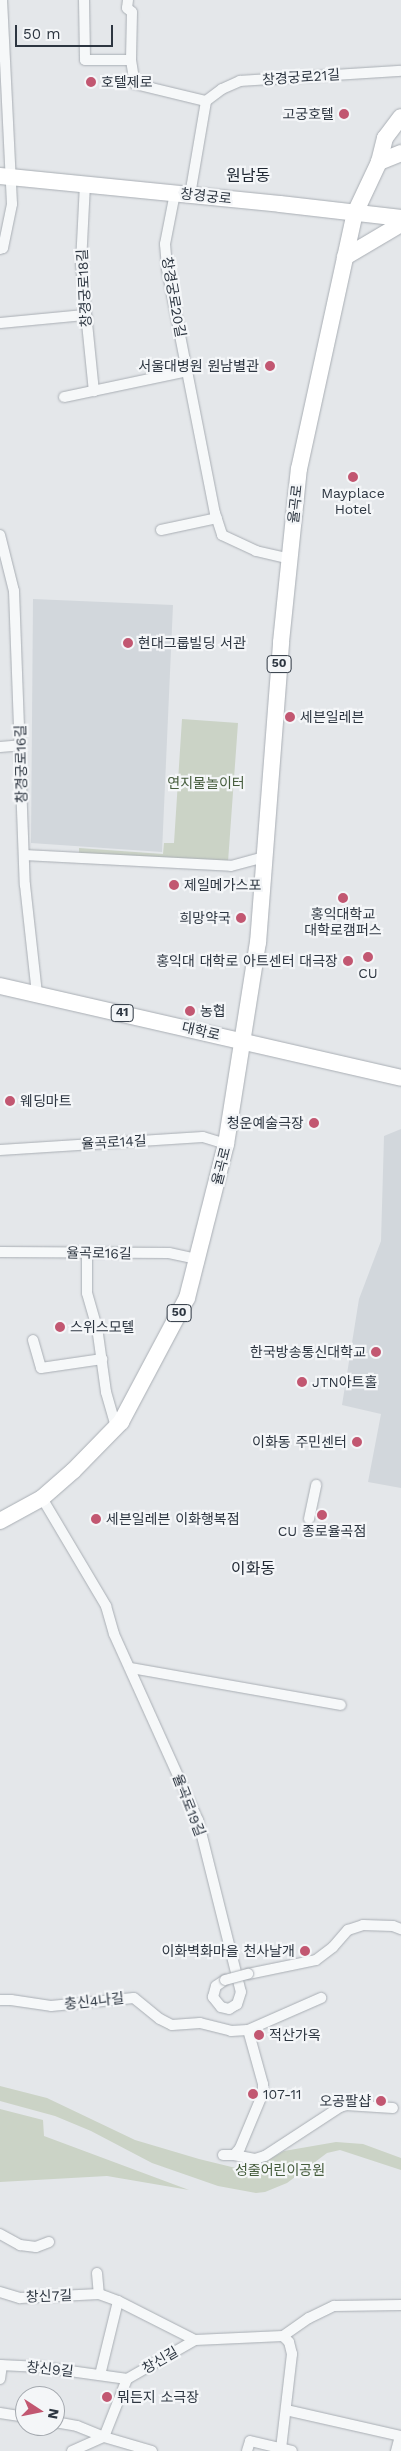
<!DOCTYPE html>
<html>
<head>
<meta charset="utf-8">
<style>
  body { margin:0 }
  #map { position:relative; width:401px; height:2451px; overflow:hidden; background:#e4e7ea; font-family:"Work Sans","Noto Sans KR",sans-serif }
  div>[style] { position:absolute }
  .built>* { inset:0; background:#d2d7dc }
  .green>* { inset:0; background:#cbd3c6 }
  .roads { filter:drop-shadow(0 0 1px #a9aeb4) drop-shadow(0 0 1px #a9aeb4) }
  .street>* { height:10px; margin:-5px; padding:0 5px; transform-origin:5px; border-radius:5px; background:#f6f8f9 }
  .primary>* { height:16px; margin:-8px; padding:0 8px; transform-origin:8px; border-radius:8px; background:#fff }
  .bridges { filter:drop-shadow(0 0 1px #a9aeb4) drop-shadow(0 0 1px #a9aeb4) }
  .street-bridge>* { height:10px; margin:-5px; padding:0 5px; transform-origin:5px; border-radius:5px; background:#f6f8f9 }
  .dots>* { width:14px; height:14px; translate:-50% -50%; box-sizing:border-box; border:2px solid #f4f6f8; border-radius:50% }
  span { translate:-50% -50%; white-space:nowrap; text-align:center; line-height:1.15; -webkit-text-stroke:4.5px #f4f6f8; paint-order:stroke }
  .shield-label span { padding:1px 4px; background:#f4f6f8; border:1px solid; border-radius:4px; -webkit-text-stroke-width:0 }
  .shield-label { font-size:12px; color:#2d3641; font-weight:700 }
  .street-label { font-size:14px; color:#2d3641 }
  .poi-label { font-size:14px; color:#2d3641 }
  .left { translate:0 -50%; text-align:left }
  .right { translate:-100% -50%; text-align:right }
  .park-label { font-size:14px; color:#455c3c }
  .quarter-label { font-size:16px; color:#1f2732 }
  .north { position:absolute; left:15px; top:2386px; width:50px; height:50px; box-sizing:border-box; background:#f4f6f8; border:1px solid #a4a9af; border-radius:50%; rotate:101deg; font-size:14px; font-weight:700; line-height:20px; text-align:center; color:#2d3641 }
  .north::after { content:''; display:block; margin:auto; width:18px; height:22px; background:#c25771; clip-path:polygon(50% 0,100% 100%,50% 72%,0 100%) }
  .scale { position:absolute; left:15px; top:25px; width:98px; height:22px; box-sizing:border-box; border:2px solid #2d3641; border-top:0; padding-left:6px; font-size:15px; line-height:18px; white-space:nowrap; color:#2d3641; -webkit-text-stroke:4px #f4f6f8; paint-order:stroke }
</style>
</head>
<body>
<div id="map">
  <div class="built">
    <i style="clip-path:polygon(33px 599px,173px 605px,162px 852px,31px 843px)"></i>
    <i style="clip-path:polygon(401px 1129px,401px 1488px,368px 1482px,381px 1414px,342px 1405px,359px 1299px,381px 1241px,384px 1136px)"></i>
  </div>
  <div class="green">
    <i style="clip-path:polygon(182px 719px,238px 723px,228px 862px,79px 853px,79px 848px,163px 854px,164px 843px,174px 843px)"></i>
    <i style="clip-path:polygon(0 2086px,47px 2098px,135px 2140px,199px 2159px,248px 2171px,284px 2151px,336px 2142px,363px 2144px,401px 2158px,401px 2170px,340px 2150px,327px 2153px,287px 2183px,265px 2192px,256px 2193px,218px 2186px,152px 2163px,91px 2131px,55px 2116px,0 2101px)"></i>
    <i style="clip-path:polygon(0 2109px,43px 2120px,44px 2136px,189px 2190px,107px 2176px,0 2182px)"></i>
  </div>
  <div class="roads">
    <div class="street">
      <i style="left:84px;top:0;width:60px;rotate:89deg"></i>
      <i style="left:85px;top:60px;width:46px"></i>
      <i style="left:128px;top:0;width:8px;rotate:97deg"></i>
      <i style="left:127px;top:8px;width:6px;rotate:39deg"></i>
      <i style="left:132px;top:12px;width:48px;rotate:91.2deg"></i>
      <i style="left:131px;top:60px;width:24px;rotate:81deg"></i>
      <i style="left:135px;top:84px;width:73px;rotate:13.5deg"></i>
      <i style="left:85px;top:184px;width:80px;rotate:92.9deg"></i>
      <i style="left:81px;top:264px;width:128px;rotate:84.2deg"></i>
      <i style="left:175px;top:193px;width:52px;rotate:101.1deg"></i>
      <i style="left:165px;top:244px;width:25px;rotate:85deg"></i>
      <i style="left:167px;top:269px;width:249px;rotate:78.9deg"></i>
      <i style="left:215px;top:513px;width:23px;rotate:72deg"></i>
      <i style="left:222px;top:535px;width:38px;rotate:25deg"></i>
      <i style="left:256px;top:551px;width:35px;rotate:13deg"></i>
      <i style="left:190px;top:195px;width:95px;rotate:-80.3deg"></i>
      <i style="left:206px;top:101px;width:20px;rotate:-37deg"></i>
      <i style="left:222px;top:89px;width:20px;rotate:-24deg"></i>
      <i style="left:240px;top:81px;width:161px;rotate:-3.6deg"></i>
      <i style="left:0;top:249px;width:3px;rotate:-18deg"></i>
      <i style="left:3px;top:248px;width:45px;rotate:-78.4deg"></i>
      <i style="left:12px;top:204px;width:204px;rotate:-92.8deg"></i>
      <i style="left:0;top:323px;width:85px;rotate:-5.4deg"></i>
      <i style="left:64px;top:397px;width:126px;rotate:-11.9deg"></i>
      <i style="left:161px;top:530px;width:57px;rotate:-12.1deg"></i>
      <i style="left:0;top:535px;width:58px;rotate:76deg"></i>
      <i style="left:14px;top:591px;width:294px;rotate:87.9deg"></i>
      <i style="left:25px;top:885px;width:110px;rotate:83.7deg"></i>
      <i style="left:0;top:747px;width:21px;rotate:-5deg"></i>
      <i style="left:24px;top:855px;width:207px;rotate:3deg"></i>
      <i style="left:231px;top:866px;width:35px;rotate:-15deg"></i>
      <i style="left:0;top:1150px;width:203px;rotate:-3.7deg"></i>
      <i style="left:203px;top:1137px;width:24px;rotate:17deg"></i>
      <i style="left:0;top:1252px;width:169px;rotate:0.3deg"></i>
      <i style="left:169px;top:1253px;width:29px;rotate:12deg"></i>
      <i style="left:87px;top:1252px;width:41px;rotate:90deg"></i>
      <i style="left:87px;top:1293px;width:35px;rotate:74deg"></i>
      <i style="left:97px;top:1327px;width:66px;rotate:82.1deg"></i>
      <i style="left:106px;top:1392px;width:35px;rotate:74deg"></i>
      <i style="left:33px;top:1340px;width:29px;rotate:74deg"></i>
      <i style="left:41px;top:1368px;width:62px;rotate:-8.4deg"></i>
      <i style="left:42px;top:1498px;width:126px;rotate:59.3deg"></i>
      <i style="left:106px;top:1606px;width:29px;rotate:74deg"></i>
      <i style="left:114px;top:1634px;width:204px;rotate:65.7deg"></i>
      <i style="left:198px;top:1820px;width:177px;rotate:76deg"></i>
      <i style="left:241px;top:1992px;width:13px;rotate:108deg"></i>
      <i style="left:237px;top:2004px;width:9px;rotate:148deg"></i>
      <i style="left:229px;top:2009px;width:8px;rotate:-166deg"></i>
      <i style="left:221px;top:2007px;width:13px;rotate:-129deg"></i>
      <i style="left:213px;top:1997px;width:11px;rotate:-75deg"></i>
      <i style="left:216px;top:1986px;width:11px;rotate:-34deg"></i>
      <i style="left:309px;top:1519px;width:35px;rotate:-78deg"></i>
      <i style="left:131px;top:1668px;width:213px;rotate:10deg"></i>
      <i style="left:248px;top:1974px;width:69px;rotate:-11.6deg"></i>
      <i style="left:316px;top:1960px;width:21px;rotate:-37deg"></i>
      <i style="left:333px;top:1947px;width:23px;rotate:-49deg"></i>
      <i style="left:348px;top:1930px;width:16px;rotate:-18deg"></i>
      <i style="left:363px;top:1925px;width:30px;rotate:2deg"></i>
      <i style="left:393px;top:1926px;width:9px;rotate:21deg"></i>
      <i style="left:0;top:2000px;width:11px"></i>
      <i style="left:11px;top:2000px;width:40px;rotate:8.5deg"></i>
      <i style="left:51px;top:2006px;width:83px;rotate:-5.5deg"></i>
      <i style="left:134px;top:1998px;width:33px;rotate:39deg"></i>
      <i style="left:160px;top:2019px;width:13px;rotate:27deg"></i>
      <i style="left:172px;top:2025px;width:28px;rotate:-4deg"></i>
      <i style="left:200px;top:2023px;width:32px;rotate:14deg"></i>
      <i style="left:231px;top:2031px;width:17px;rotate:-3deg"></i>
      <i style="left:248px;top:2030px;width:80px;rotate:-23.7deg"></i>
      <i style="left:223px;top:2155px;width:11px"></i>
      <i style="left:234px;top:2155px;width:9px;rotate:-49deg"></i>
      <i style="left:240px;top:2148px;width:60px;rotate:-67.3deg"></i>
      <i style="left:263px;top:2093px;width:9px;rotate:-90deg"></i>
      <i style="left:263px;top:2084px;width:56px;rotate:-105.5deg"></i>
      <i style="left:234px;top:2155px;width:21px;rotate:11deg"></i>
      <i style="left:255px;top:2159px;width:10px;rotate:-17deg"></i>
      <i style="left:265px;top:2156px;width:90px;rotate:-33.2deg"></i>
      <i style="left:340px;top:2107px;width:6px;rotate:-18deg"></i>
      <i style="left:346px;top:2105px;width:47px;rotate:3.7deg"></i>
      <i style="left:0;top:2234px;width:23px;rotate:29deg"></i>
      <i style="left:20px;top:2245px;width:16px;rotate:7deg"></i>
      <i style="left:36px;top:2247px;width:14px;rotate:-21deg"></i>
      <i style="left:97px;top:2273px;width:21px;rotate:85deg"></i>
      <i style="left:99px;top:2294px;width:20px;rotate:20deg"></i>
      <i style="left:118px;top:2301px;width:86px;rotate:26.9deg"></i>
      <i style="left:0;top:2292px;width:21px;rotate:17deg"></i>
      <i style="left:20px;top:2298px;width:79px;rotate:-2.9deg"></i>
      <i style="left:0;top:2365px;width:41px;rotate:2.8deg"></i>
      <i style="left:41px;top:2367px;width:87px;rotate:7.9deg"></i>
      <i style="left:100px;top:2375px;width:76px;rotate:-76.3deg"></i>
      <i style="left:0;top:2379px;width:14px;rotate:-82deg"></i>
      <i style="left:286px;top:2410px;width:117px;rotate:12.8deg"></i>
      <i style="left:400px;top:2436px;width:16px;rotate:105deg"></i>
      <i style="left:0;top:2413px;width:25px;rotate:9deg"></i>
      <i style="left:55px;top:2422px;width:22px;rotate:10deg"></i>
      <i style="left:77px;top:2426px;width:29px;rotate:22deg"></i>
      <i style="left:104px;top:2437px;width:50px;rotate:16.3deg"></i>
      <i style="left:281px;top:2449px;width:96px;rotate:-83.4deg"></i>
      <i style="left:292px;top:2354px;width:12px;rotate:-104deg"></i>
      <i style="left:289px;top:2342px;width:8px;rotate:-135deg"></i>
      <i style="left:72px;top:2451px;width:35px;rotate:-24deg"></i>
      <i style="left:104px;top:2437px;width:62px;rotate:-68.4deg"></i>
      <i style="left:127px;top:2379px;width:78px;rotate:-29.8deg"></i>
      <i style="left:195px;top:2340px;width:88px;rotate:-2.6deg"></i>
      <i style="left:283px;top:2336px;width:32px;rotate:-35deg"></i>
      <i style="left:309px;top:2318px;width:28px;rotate:-26deg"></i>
      <i style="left:334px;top:2306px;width:67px;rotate:-0.9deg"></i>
      <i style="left:247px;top:2451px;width:10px;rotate:-73deg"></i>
      <i style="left:250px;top:2441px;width:43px;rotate:13.4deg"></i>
    </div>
    <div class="primary">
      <i style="left:379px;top:162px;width:24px;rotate:-22deg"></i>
      <i style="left:0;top:176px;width:281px;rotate:5.7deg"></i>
      <i style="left:280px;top:204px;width:122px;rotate:6.6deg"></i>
      <i style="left:345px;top:257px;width:65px;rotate:-30.5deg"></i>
      <i style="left:0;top:986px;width:411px;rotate:12.9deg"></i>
      <i style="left:0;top:1521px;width:48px;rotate:-28.7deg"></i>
      <i style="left:42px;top:1498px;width:41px;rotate:-41.1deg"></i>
      <i style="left:73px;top:1471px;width:69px;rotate:-45.6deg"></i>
      <i style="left:121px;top:1422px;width:140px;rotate:-62deg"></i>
      <i style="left:187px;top:1298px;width:159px;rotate:-75.8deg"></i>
      <i style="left:226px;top:1144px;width:204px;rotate:-81deg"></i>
      <i style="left:258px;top:943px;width:302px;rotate:-85.6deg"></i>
      <i style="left:281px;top:642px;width:174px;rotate:-84.1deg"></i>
      <i style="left:299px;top:469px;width:262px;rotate:-77.7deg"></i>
      <i style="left:355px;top:213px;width:56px;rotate:-64.8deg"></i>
      <i style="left:379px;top:162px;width:25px;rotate:-76deg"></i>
      <i style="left:385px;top:138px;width:26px;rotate:-53deg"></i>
    </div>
  </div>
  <div class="bridges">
    <div class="street-bridge">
      <i style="left:225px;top:1980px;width:24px;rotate:-15deg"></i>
    </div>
  </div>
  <div class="dots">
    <i style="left:91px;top:82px;background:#c25771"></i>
    <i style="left:344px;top:114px;background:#c25771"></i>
    <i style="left:270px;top:366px;background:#c25771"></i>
    <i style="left:353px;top:477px;background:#c25771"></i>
    <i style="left:128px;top:643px;background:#c25771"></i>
    <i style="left:290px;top:717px;background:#c25771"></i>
    <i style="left:174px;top:885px;background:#c25771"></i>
    <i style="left:343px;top:898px;background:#c25771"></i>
    <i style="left:241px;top:918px;background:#c25771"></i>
    <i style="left:368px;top:957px;background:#c25771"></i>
    <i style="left:348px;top:961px;background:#c25771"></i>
    <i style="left:190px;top:1011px;background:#c25771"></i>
    <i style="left:10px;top:1101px;background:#c25771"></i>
    <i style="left:314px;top:1123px;background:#c25771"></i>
    <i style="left:60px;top:1327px;background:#c25771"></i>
    <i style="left:376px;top:1352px;background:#c25771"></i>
    <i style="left:302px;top:1382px;background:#c25771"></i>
    <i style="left:357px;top:1442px;background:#c25771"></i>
    <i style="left:322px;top:1515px;background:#c25771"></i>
    <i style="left:96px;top:1519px;background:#c25771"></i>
    <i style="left:305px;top:1951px;background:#c25771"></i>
    <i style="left:259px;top:2035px;background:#c25771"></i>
    <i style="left:253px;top:2094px;background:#c25771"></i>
    <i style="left:381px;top:2101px;background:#c25771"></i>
    <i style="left:107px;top:2397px;background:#c25771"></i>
  </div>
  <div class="shield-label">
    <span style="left:279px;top:664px">50</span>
    <span style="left:122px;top:1013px">41</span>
    <span style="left:179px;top:1313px">50</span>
  </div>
  <div class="street-label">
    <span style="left:301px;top:77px;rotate:-4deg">창경궁로21길</span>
    <span style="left:206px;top:196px;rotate:6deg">창경궁로</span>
    <span style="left:84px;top:288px;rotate:-93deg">창경궁로18길</span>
    <span style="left:174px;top:297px;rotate:80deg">창경궁로20길</span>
    <span style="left:295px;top:504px;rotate:-84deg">율곡로</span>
    <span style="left:21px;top:764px;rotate:-91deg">창경궁로16길</span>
    <span style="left:201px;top:1031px;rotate:13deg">대학로</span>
    <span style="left:114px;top:1142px;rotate:-3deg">율곡로14길</span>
    <span style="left:221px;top:1166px;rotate:-76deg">율곡로</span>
    <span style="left:99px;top:1253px;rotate:1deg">율곡로16길</span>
    <span style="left:189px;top:1805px;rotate:69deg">율곡로19길</span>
    <span style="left:94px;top:2001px;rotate:-6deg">충신4나길</span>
    <span style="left:49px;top:2296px;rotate:-2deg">창신7길</span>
    <span style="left:160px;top:2360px;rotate:-30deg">창신길</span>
    <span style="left:50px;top:2369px;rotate:6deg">창신9길</span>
  </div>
  <div class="poi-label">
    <span class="left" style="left:101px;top:82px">호텔제로</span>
    <span class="right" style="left:334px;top:114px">고궁호텔</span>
    <span class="right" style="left:259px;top:366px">서울대병원 원남별관</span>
    <span style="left:353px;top:501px">Mayplace<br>Hotel</span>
    <span class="left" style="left:138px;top:643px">현대그룹빌딩 서관</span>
    <span class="left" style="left:300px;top:717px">세븐일레븐</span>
    <span class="left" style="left:184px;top:885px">제일메가스포</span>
    <span style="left:343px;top:922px">홍익대학교<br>대학로캠퍼스</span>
    <span class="right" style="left:231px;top:918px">희망약국</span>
    <span class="right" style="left:338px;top:961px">홍익대 대학로 아트센터 대극장</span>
    <span style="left:368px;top:973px">CU</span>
    <span class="left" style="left:200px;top:1011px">농협</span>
    <span class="left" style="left:20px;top:1101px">웨딩마트</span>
    <span class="right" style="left:304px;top:1123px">청운예술극장</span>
    <span class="left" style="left:70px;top:1327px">스위스모텔</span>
    <span class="right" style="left:366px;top:1352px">한국방송통신대학교</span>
    <span class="left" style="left:312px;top:1382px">JTN아트홀</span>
    <span class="right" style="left:347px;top:1442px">이화동 주민센터</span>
    <span class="left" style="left:106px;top:1519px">세븐일레븐 이화행복점</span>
    <span style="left:322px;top:1531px">CU 종로율곡점</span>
    <span class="right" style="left:295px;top:1951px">이화벽화마을 천사날개</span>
    <span class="left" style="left:269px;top:2035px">적산가옥</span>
    <span class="left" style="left:263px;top:2094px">107-11</span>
    <span class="right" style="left:371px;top:2101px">오공팔샵</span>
    <span class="left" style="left:117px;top:2397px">뭐든지 소극장</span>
  </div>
  <div class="park-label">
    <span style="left:206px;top:783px">연지물놀이터</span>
    <span style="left:280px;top:2170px">성줄어린이공원</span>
  </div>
  <div class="quarter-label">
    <span style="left:248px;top:176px">원남동</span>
    <span style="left:253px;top:1569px">이화동</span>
  </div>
  <div class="north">N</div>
  <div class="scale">50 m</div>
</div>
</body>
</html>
